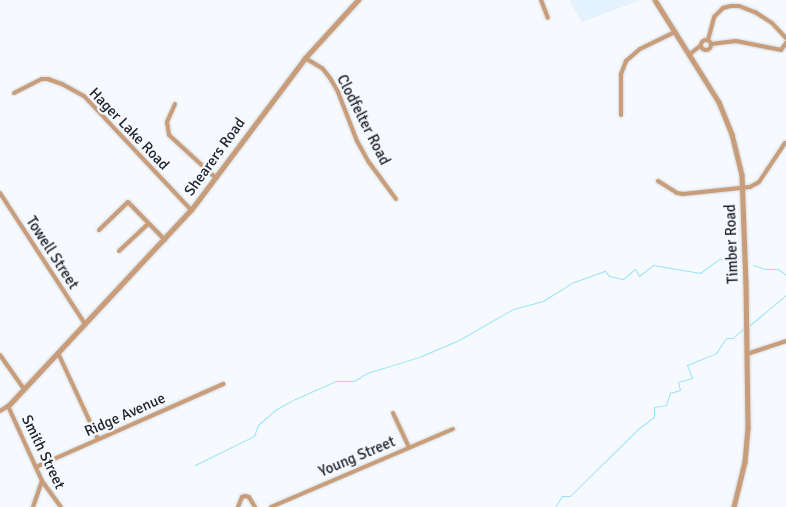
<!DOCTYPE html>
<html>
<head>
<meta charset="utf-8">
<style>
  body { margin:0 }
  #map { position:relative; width:786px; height:507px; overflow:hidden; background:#f6fafe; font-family:Signika,sans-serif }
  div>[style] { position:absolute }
  .built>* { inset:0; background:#e4f2fd }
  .stream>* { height:1px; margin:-0.5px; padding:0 0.5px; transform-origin:0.5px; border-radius:0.5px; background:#98e3f9 }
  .roads { filter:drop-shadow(0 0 1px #d3d7db) drop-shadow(0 0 1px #d3d7db) }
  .minor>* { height:4px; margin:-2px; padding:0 2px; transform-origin:2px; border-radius:2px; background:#c99d79 }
  .minor>.ring { margin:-2px; padding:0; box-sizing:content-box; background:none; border:4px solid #c99d79; border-radius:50% }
  .tertiary>* { height:4.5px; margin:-2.25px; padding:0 2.25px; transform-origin:2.25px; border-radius:2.25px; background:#c99d79 }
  span { translate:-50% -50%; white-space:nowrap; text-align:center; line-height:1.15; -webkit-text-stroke:4.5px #f6fafe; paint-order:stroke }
  .street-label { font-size:15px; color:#1e2125 }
</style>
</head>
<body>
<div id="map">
  <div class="built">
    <i style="clip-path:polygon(569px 0,641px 0,582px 22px)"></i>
  </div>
  <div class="stream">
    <i style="left:753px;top:265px;width:13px;rotate:18deg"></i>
    <i style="left:765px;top:269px;width:13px"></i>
    <i style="left:778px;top:269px;width:10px;rotate:37deg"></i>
    <i style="left:750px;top:325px;width:47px;rotate:-39.8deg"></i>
    <i style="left:195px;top:465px;width:66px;rotate:-26.2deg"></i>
    <i style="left:254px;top:436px;width:12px;rotate:-70deg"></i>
    <i style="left:258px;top:425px;width:23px;rotate:-41deg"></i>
    <i style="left:275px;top:410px;width:23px;rotate:-29deg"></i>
    <i style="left:295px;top:399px;width:45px;rotate:-23.7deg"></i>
    <i style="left:336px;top:381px;width:18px"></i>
    <i style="left:354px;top:381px;width:15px;rotate:-32deg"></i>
    <i style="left:367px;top:373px;width:54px;rotate:-17.1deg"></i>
    <i style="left:419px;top:357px;width:43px;rotate:-23deg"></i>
    <i style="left:459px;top:340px;width:62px;rotate:-29.9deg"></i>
    <i style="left:513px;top:309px;width:31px;rotate:-15deg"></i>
    <i style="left:543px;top:301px;width:36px;rotate:-32deg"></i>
    <i style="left:574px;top:282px;width:33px;rotate:-20deg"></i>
    <i style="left:605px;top:271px;width:6px;rotate:51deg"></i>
    <i style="left:609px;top:276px;width:14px;rotate:12deg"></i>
    <i style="left:623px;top:279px;width:16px;rotate:-40deg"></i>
    <i style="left:635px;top:269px;width:8px;rotate:60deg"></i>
    <i style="left:639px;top:276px;width:18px;rotate:-38deg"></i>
    <i style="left:653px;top:265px;width:48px;rotate:9.7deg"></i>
    <i style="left:700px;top:273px;width:24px;rotate:-36deg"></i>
    <i style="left:719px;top:259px;width:19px;rotate:9deg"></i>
    <i style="left:555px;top:507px;width:13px;rotate:-58deg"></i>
    <i style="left:562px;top:496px;width:8px"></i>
    <i style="left:570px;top:496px;width:95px;rotate:-44.6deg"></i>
    <i style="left:638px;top:429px;width:20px;rotate:-37deg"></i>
    <i style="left:654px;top:417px;width:10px;rotate:-90deg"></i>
    <i style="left:654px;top:407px;width:12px;rotate:-9deg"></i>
    <i style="left:666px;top:405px;width:13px;rotate:-72deg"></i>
    <i style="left:670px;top:393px;width:10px;rotate:-17deg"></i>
    <i style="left:680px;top:390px;width:8px;rotate:-104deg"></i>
    <i style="left:678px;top:382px;width:15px;rotate:-16deg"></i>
    <i style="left:692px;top:378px;width:14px;rotate:-111deg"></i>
    <i style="left:687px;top:365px;width:31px;rotate:-22deg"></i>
    <i style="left:716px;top:353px;width:18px;rotate:-56deg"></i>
    <i style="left:726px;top:338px;width:7px"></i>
    <i style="left:733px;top:338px;width:15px;rotate:-42deg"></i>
  </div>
  <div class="roads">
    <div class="minor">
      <i style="left:541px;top:0;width:19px;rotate:69deg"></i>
      <i class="ring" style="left:701px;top:40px;width:6px;height:6px"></i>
      <i style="left:708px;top:40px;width:24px;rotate:-75deg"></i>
      <i style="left:714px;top:17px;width:13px;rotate:-45deg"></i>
      <i style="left:723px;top:8px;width:8px;rotate:-14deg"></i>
      <i style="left:731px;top:6px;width:8px"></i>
      <i style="left:739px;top:6px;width:17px;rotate:21deg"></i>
      <i style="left:755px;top:12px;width:20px;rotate:33deg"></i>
      <i style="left:772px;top:23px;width:21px;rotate:47deg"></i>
      <i style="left:711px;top:44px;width:25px;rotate:-7deg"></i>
      <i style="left:736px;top:41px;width:46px;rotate:11.3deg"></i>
      <i style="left:781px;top:50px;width:9px;rotate:-54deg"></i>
      <i style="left:690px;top:54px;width:14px;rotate:-39deg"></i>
      <i style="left:305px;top:58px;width:21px;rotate:31deg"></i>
      <i style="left:323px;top:69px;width:11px;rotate:52deg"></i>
      <i style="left:330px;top:78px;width:16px;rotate:60deg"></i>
      <i style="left:338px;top:92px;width:53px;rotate:68.8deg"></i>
      <i style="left:357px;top:141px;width:23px;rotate:61deg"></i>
      <i style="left:368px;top:161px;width:47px;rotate:53.6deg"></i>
      <i style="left:14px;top:93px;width:31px;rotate:-27deg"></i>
      <i style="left:42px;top:79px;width:6px"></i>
      <i style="left:48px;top:79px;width:15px;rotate:20deg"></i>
      <i style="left:62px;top:84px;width:25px;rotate:29deg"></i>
      <i style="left:84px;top:96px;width:156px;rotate:46.8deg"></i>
      <i style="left:175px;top:104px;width:20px;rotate:114deg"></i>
      <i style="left:167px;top:122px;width:13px;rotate:81deg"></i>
      <i style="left:169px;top:135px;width:64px;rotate:42.5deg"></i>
      <i style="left:621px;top:115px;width:41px;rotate:-90deg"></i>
      <i style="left:621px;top:74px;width:14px;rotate:-69deg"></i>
      <i style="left:626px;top:61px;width:18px;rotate:-41deg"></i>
      <i style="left:640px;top:49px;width:39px;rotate:-26deg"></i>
      <i style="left:658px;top:181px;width:22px;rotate:32deg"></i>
      <i style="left:677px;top:193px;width:6px;rotate:9deg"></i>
      <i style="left:683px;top:194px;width:67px;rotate:-6deg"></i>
      <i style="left:750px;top:187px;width:10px;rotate:-29deg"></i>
      <i style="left:759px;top:182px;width:47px;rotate:-56.3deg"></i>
      <i style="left:0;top:193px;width:156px;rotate:57deg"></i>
      <i style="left:99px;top:230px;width:40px;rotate:-44deg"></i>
      <i style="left:128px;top:202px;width:53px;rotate:45.8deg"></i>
      <i style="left:119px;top:251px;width:40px;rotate:-43deg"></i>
      <i style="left:58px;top:353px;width:95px;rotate:65.1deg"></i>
      <i style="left:747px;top:354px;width:41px;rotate:-18.4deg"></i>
      <i style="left:0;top:355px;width:42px;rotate:54.8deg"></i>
      <i style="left:0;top:411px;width:9px;rotate:-32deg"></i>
      <i style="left:8px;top:406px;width:82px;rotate:65.6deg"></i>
      <i style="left:42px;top:481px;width:32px;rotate:54deg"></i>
      <i style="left:393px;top:413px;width:38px;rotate:65deg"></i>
      <i style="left:36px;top:467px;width:205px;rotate:-23.9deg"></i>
      <i style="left:33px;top:507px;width:28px;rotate:-71deg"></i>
      <i style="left:238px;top:507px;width:11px;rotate:-68deg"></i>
      <i style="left:242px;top:497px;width:3px;rotate:-18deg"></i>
      <i style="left:245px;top:496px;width:4px;rotate:14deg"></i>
      <i style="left:249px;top:497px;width:12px;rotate:59deg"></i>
      <i style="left:271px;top:507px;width:198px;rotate:-23.2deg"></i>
    </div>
    <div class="tertiary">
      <i style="left:655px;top:0;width:120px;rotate:57.9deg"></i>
      <i style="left:719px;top:102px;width:35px;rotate:68deg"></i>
      <i style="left:732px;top:134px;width:42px;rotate:76.3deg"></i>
      <i style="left:742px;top:175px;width:107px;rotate:87.9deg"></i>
      <i style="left:746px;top:282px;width:146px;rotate:89.2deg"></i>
      <i style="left:748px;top:428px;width:34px;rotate:95deg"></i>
      <i style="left:745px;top:462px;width:46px;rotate:103.7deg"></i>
      <i style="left:8px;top:406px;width:268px;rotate:-47deg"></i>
      <i style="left:191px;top:210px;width:190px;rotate:-53.1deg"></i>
      <i style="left:305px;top:58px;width:79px;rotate:-47.6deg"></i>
    </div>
  </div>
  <div class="street-label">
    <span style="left:363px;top:120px;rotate:63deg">Clodfelter Road</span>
    <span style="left:129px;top:129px;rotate:46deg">Hager Lake Road</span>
    <span style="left:215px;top:157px;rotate:-54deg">Shearers Road</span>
    <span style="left:732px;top:244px;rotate:-92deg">Timber Road</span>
    <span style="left:52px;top:253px;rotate:57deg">Towell Street</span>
    <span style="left:125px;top:415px;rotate:-24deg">Ridge Avenue</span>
    <span style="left:43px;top:452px;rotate:64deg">Smith Street</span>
    <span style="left:357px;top:457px;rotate:-23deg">Young Street</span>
  </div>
</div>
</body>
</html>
